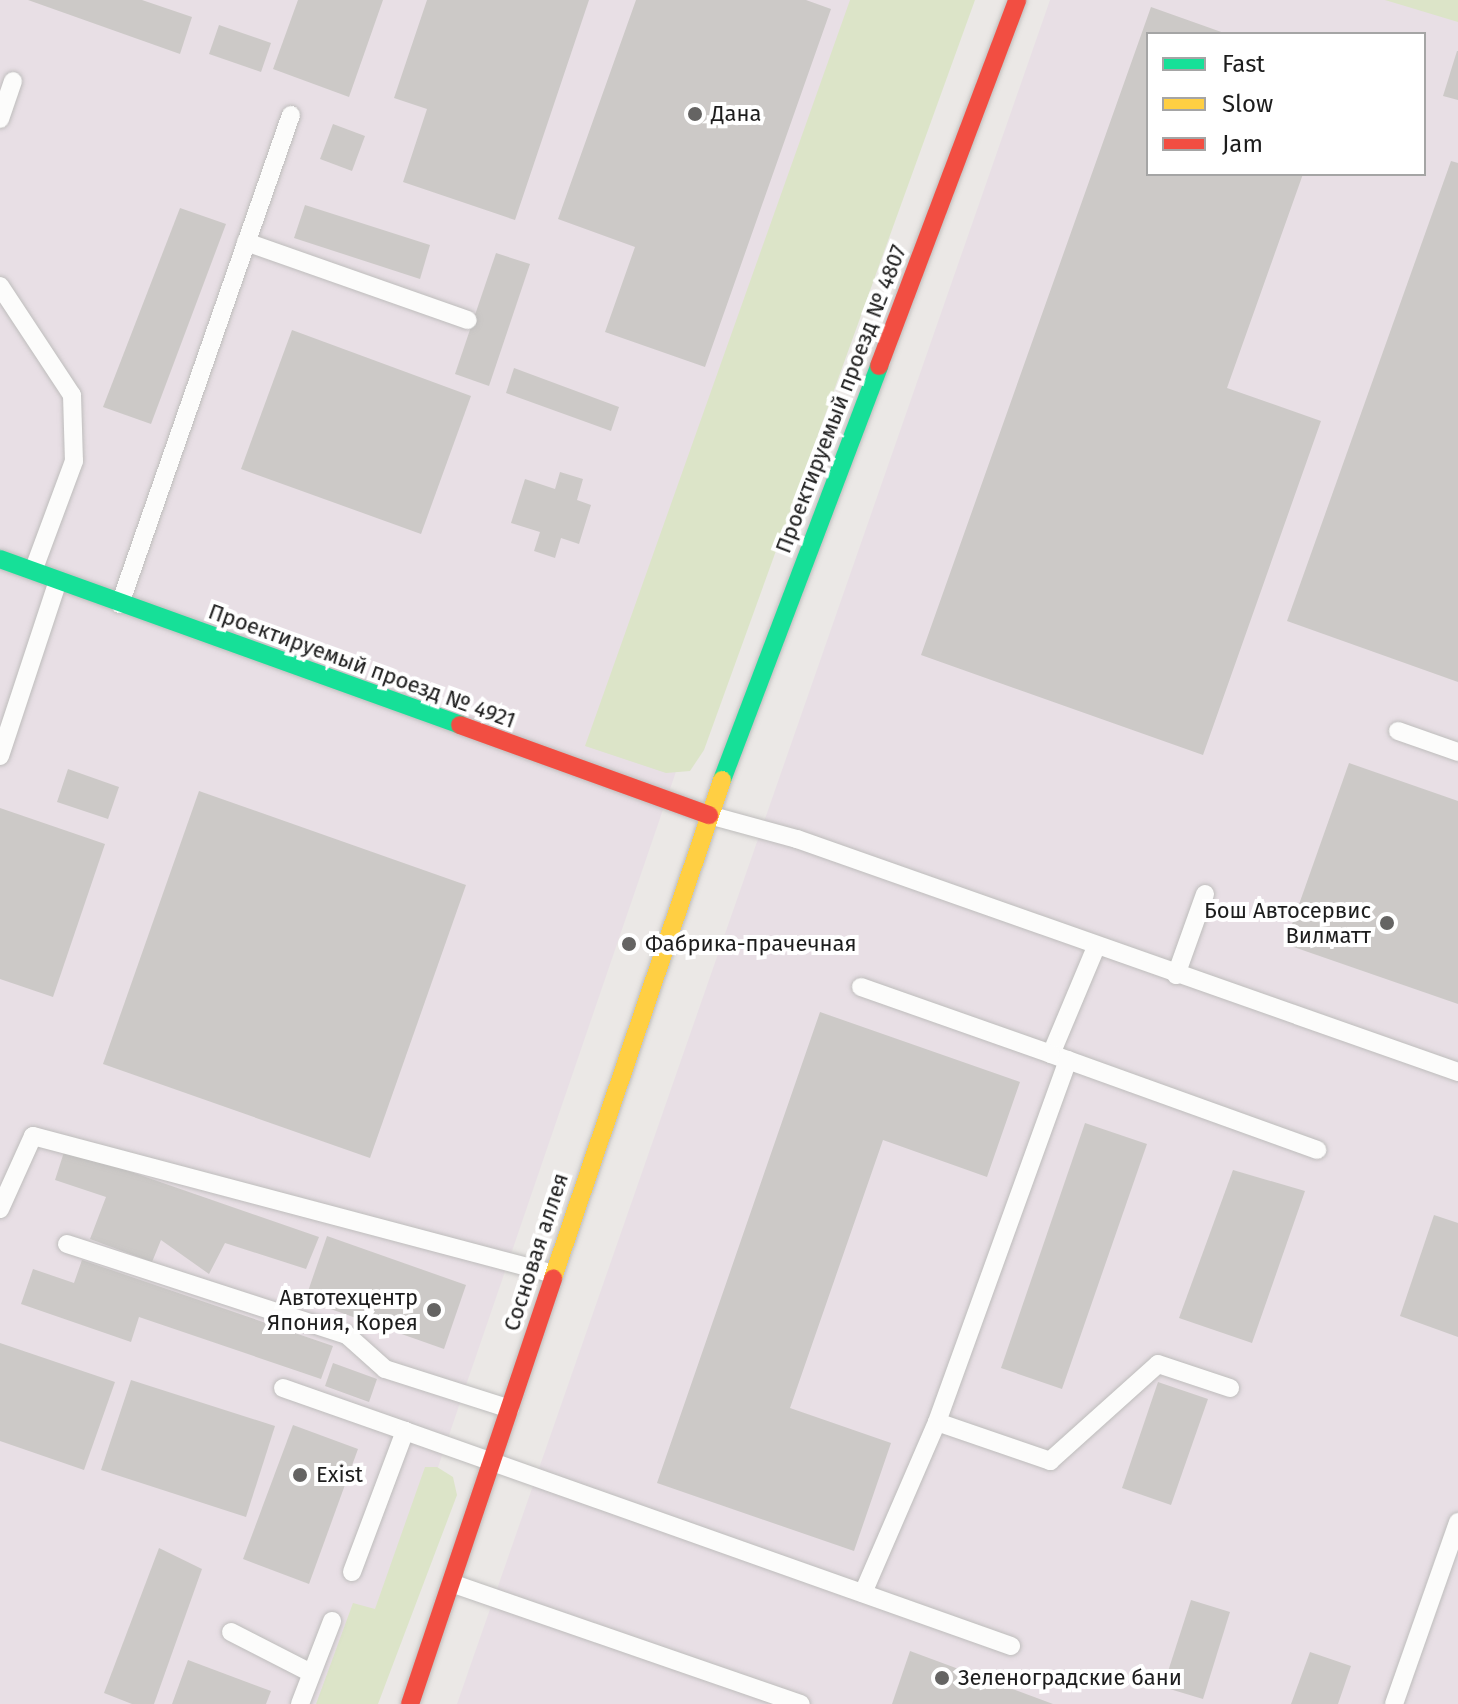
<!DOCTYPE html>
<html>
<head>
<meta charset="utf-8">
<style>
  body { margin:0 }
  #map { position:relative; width:1458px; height:1704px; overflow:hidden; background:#ebe8e6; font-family:"Fira Sans",sans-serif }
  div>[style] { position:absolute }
  .industrial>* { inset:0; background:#e8dfe5 }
  .grass>* { inset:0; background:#dce4c8 }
  .building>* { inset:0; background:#ccc9c7 }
  .roads { filter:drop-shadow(0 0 2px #bebdbc) drop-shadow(0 0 2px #bebdbc) }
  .lane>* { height:18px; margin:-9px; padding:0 9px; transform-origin:9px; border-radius:9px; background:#fcfcfb }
  .fast>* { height:18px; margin:-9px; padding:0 9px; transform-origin:9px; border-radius:9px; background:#16e098 }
  .slow>* { height:18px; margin:-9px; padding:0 9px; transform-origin:9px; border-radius:9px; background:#ffcf43 }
  .jam>* { height:18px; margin:-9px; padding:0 9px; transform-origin:9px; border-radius:9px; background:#f24e42 }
  .dots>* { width:22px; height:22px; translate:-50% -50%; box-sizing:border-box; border:4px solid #fff; border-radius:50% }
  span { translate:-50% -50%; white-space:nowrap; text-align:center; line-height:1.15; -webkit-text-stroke:8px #fff; paint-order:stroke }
  .poi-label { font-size:22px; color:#1d1d1d }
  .left { translate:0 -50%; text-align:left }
  .right { translate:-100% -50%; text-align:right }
  .street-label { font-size:22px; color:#1d1d1d }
  .legend { position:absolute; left:1146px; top:32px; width:280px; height:144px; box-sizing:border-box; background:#fff; border:2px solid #a5a5a5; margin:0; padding:10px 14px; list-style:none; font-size:24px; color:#1d1d1d }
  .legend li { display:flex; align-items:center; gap:16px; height:40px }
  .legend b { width:40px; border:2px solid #a5a5a5 }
</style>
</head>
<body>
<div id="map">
  <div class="industrial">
    <i style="clip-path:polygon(0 0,940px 0,357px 1704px,0 1704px)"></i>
    <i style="clip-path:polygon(evenodd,1050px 0,1458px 0,1458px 1704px,457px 1704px,1050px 0,1148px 34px,1424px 34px,1424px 174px,1148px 174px,1148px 34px)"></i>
  </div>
  <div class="grass">
    <i style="clip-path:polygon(850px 0,975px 0,704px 750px,690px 771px,666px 773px,585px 746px)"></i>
    <i style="clip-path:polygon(1385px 0,1458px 0,1458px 22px)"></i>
    <i style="clip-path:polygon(425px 1467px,437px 1467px,453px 1477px,457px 1495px,378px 1704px,316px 1704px,353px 1603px,375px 1609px)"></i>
  </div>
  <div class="building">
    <i style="clip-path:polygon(28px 0,142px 0,192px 17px,180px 54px)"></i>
    <i style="clip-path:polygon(298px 0,383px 0,349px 97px,273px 69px)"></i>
    <i style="clip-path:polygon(427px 0,589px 0,515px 220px,403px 182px,427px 109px,394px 98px)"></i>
    <i style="clip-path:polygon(636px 0,806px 0,831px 9px,705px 367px,605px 332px,635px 247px,558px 219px)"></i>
    <i style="clip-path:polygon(1151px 7px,1227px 34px,1148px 34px,1148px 174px,1303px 174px,1227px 388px,1321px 421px,1203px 755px,921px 655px)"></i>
    <i style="clip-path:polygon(219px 25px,271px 43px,261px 72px,209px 54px)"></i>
    <i style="clip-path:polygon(1457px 51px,1458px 51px,1458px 100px,1443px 96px)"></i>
    <i style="clip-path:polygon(333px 124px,365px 136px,352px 171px,320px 159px)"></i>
    <i style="clip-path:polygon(1451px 161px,1458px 163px,1458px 682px,1287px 621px)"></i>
    <i style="clip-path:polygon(305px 205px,430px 245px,420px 279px,294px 238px)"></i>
    <i style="clip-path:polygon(180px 208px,226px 224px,151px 424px,103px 407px)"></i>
    <i style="clip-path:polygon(496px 253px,530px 264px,489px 386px,455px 374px)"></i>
    <i style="clip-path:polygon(292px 330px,471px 396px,421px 534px,241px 469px)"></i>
    <i style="clip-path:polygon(514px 368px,619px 407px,611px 431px,506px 393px)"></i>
    <i style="clip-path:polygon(560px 472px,583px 479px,577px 500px,591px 505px,579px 544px,561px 538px,555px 558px,534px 551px,540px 532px,511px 523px,525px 479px,555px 489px)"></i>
    <i style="clip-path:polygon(1349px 763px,1458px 801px,1458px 1004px,1285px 944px)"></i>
    <i style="clip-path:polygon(68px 769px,119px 787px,108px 819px,57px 802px)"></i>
    <i style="clip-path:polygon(199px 791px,466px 885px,370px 1158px,103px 1064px)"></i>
    <i style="clip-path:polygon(0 808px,105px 844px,53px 997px,0 979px)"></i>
    <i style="clip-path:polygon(820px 1012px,1020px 1082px,987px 1177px,883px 1140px,790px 1408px,891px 1443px,854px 1551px,657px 1483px)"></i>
    <i style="clip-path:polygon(1085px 1123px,1147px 1144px,1062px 1389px,1001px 1368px)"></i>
    <i style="clip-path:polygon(65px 1149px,319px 1237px,306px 1269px,225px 1243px,209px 1274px,161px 1240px,152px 1262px,90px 1239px,106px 1197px,55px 1180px)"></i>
    <i style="clip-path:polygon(1233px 1170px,1305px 1191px,1252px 1343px,1179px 1318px)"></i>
    <i style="clip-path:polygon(1434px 1215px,1458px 1223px,1458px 1337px,1400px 1316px)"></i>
    <i style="clip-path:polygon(327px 1236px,466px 1285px,444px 1349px,305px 1300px)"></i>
    <i style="clip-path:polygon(82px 1260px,333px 1346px,321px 1379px,139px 1317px,131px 1342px,21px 1304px,33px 1269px,74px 1283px)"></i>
    <i style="clip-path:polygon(0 1343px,115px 1382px,84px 1470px,0 1441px)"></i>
    <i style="clip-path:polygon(333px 1363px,377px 1379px,369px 1402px,325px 1386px)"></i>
    <i style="clip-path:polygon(131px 1380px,275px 1426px,246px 1517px,101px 1470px)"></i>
    <i style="clip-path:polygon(1158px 1382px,1208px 1399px,1171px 1505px,1122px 1488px)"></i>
    <i style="clip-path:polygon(293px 1425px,358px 1449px,309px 1584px,243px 1559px)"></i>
    <i style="clip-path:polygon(159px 1548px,202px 1569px,154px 1704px,132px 1704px,104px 1693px)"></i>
    <i style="clip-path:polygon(1191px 1600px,1230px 1612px,1203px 1699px,1163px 1687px)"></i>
    <i style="clip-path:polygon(910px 1651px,1053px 1704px,892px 1704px)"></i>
    <i style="clip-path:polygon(1310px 1652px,1351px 1666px,1338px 1704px,1291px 1704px)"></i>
    <i style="clip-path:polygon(188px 1660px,271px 1691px,266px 1704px,172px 1704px)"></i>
  </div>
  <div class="roads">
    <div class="lane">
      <i style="left:0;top:119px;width:40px;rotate:-71.1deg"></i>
      <i style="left:246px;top:242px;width:235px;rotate:19.4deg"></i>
      <i style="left:0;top:286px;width:131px;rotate:56.6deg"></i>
      <i style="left:72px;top:395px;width:66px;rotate:88.3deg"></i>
      <i style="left:74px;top:461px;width:117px;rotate:110.4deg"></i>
      <i style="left:120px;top:604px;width:518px;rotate:-70.73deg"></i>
      <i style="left:1398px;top:731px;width:64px;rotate:19.3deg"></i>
      <i style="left:0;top:756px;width:184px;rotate:-71.7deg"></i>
      <i style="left:709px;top:815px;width:91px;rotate:15.3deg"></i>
      <i style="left:797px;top:839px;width:701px;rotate:19.42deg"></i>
      <i style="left:1096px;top:947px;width:116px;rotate:112.8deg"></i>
      <i style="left:1051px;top:1054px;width:283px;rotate:19.8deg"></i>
      <i style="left:1176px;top:975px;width:86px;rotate:-70.3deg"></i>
      <i style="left:861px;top:987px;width:201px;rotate:19.4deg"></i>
      <i style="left:1068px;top:1060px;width:385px;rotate:109.9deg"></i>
      <i style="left:937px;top:1422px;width:120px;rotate:19deg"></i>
      <i style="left:1050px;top:1461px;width:145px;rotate:-41.9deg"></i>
      <i style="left:1158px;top:1364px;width:76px;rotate:18.4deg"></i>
      <i style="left:0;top:1209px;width:80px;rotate:-65.7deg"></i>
      <i style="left:33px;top:1136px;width:539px;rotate:14.84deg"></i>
      <i style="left:67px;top:1244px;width:294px;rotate:18deg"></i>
      <i style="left:347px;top:1335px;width:51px;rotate:41.8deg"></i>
      <i style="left:385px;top:1369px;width:131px;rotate:17.7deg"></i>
      <i style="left:283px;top:1388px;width:129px;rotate:19.4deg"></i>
      <i style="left:352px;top:1572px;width:151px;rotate:-69.4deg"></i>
      <i style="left:405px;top:1431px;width:643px;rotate:19.53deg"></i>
      <i style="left:451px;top:1583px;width:370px;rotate:19.1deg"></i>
      <i style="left:863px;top:1593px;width:186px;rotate:-66.6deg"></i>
      <i style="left:231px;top:1632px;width:90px;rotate:27.1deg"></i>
      <i style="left:300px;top:1704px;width:89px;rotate:-68.9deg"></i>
      <i style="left:1394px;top:1704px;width:193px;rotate:-70.6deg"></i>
    </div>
    <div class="fast">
      <i style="left:0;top:559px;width:489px;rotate:19.8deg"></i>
      <i style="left:722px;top:780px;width:443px;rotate:-69.2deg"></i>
    </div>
    <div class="slow">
      <i style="left:553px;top:1278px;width:526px;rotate:-71.25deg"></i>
    </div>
    <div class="jam">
      <i style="left:879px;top:366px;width:391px;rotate:-69.3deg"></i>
      <i style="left:460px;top:725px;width:265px;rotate:19.9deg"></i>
      <i style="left:410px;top:1704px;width:449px;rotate:-71.4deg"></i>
    </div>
  </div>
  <div class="dots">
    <i style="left:695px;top:114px;background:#656463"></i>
    <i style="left:1387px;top:923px;background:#656463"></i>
    <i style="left:629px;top:944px;background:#656463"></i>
    <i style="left:434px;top:1310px;background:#656463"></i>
    <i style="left:300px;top:1475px;background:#656463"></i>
    <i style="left:942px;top:1678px;background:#656463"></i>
  </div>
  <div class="poi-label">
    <span class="left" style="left:711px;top:114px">Дана</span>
    <span class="right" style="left:1371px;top:923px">Бош Автосервис<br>Вилматт</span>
    <span class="left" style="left:645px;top:944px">Фабрика-прачечная</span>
    <span class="right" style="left:418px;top:1310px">Автотехцентр<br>Япония, Корея</span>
    <span class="left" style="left:316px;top:1475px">Exist</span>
    <span class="left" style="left:958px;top:1678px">Зеленоградские бани</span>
  </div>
  <div class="street-label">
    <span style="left:841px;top:399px;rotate:-69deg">Проектируемый проезд № 4807</span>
    <span style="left:362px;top:666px;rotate:20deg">Проектируемый проезд № 4921</span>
    <span style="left:536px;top:1252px;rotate:-72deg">Сосновая аллея</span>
  </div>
  <ul class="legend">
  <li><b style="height:10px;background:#16e098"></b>Fast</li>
  <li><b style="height:10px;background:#ffcf43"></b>Slow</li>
  <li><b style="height:10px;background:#f24e42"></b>Jam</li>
  </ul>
</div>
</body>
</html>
